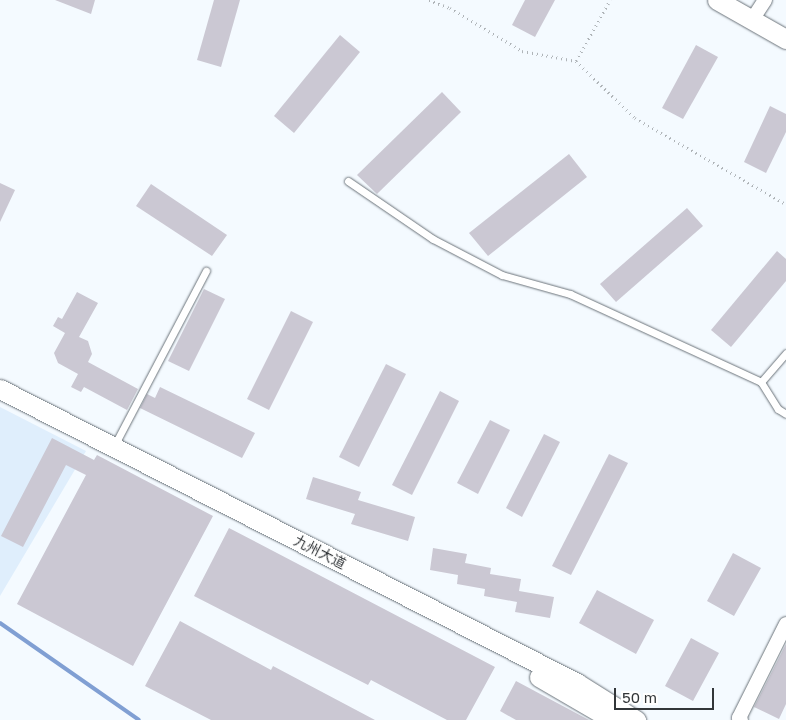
<!DOCTYPE html>
<html>
<head>
<meta charset="utf-8">
<style>
  body { margin:0 }
  #map { position:relative; width:786px; height:720px; overflow:hidden; background:#f4faff; font-family:"Golos Text","Noto Sans SC",sans-serif }
  div>[style] { position:absolute }
  .built>* { inset:0; background:#dfeefc }
  .stream>* { height:4px; margin:-2px; padding:0 2px; transform-origin:2px; border-radius:2px; background:#809fd3 }
  .building>* { inset:0; background:#cbc8d3 }
  .path>* { height:2.5px; margin-top:-1.25px; transform-origin:0; background:repeating-linear-gradient(90deg,#afb4b8 0 1px,transparent 0 5px) }
  .roads { filter:drop-shadow(0 0 1px #6b737a) drop-shadow(0 0 1px #6b737a) }
  .lane>* { height:7px; margin:-3.5px; padding:0 3.5px; transform-origin:3.5px; border-radius:3.5px; background:#fff }
  .street>* { height:14px; margin:-7px; padding:0 7px; transform-origin:7px; border-radius:7px; background:#fff }
  .secondary>* { height:19px; margin:-9.5px; padding:0 9.5px; transform-origin:9.5px; border-radius:9.5px; background:#fff }
  span { translate:-50% -50%; white-space:nowrap; text-align:center; line-height:1.15; -webkit-text-stroke:4.5px #fff; paint-order:stroke }
  .street-label { font-size:14px; color:#323639 }
  .scale { position:absolute; left:614px; top:688px; width:100px; height:22px; box-sizing:border-box; border:2px solid #323639; border-top:0; padding-left:6px; font-size:15px; line-height:18px; white-space:nowrap; color:#323639; -webkit-text-stroke:4px #fff; paint-order:stroke }
</style>
</head>
<body>
<div id="map">
  <div class="built">
    <i style="clip-path:polygon(0 407px,86px 451px,0 596px)"></i>
  </div>
  <div class="stream">
    <i style="left:0;top:623px;width:169px;rotate:34.9deg"></i>
  </div>
  <div class="building">
    <i style="clip-path:polygon(55px 0,95px 0,91px 14px)"></i>
    <i style="clip-path:polygon(214px 0,240px 0,221px 67px,197px 60px)"></i>
    <i style="clip-path:polygon(525px 0,555px 0,535px 37px,512px 25px)"></i>
    <i style="clip-path:polygon(340px 35px,360px 52px,294px 133px,274px 116px)"></i>
    <i style="clip-path:polygon(696px 45px,718px 57px,683px 119px,662px 108px)"></i>
    <i style="clip-path:polygon(442px 92px,461px 112px,377px 194px,357px 175px)"></i>
    <i style="clip-path:polygon(770px 106px,786px 114px,786px 132px,766px 173px,744px 162px)"></i>
    <i style="clip-path:polygon(569px 154px,587px 177px,488px 256px,469px 233px)"></i>
    <i style="clip-path:polygon(0 183px,15px 190px,0 222px)"></i>
    <i style="clip-path:polygon(151px 184px,227px 235px,212px 256px,136px 206px)"></i>
    <i style="clip-path:polygon(687px 208px,703px 226px,616px 302px,600px 284px)"></i>
    <i style="clip-path:polygon(777px 251px,786px 259px,786px 281px,731px 347px,711px 330px)"></i>
    <i style="clip-path:polygon(204px 289px,225px 299px,189px 371px,168px 361px)"></i>
    <i style="clip-path:polygon(77px 292px,98px 303px,79px 337px,88px 341px,92px 354px,88px 362px,138px 389px,127px 410px,84px 387px,81px 392px,71px 387px,78px 374px,58px 363px,54px 353px,65px 333px,53px 326px,58px 317px,62px 319px)"></i>
    <i style="clip-path:polygon(291px 311px,313px 322px,269px 410px,247px 399px)"></i>
    <i style="clip-path:polygon(386px 364px,406px 374px,359px 467px,339px 457px)"></i>
    <i style="clip-path:polygon(160px 387px,255px 433px,242px 458px,140px 408px,147px 394px,155px 398px)"></i>
    <i style="clip-path:polygon(440px 391px,459px 401px,412px 495px,392px 485px)"></i>
    <i style="clip-path:polygon(490px 420px,510px 430px,478px 494px,457px 483px)"></i>
    <i style="clip-path:polygon(544px 434px,560px 442px,522px 517px,506px 508px)"></i>
    <i style="clip-path:polygon(52px 438px,94px 460px,97px 455px,213px 516px,133px 666px,17px 604px,86px 475px,66px 465px,23px 547px,1px 536px)"></i>
    <i style="clip-path:polygon(609px 454px,628px 463px,571px 575px,552px 566px)"></i>
    <i style="clip-path:polygon(313px 477px,361px 492px,358px 500px,415px 517px,408px 541px,351px 524px,355px 514px,306px 499px)"></i>
    <i style="clip-path:polygon(229px 528px,495px 667px,466px 720px,447px 720px,371px 680px,368px 685px,194px 596px)"></i>
    <i style="clip-path:polygon(433px 548px,467px 554px,465px 563px,491px 568px,490px 574px,521px 579px,519px 591px,554px 597px,550px 618px,515px 612px,517px 602px,484px 596px,485px 589px,457px 584px,458px 575px,430px 570px)"></i>
    <i style="clip-path:polygon(733px 553px,761px 568px,734px 616px,707px 601px)"></i>
    <i style="clip-path:polygon(597px 590px,654px 620px,636px 654px,579px 623px)"></i>
    <i style="clip-path:polygon(180px 621px,271px 670px,273px 666px,375px 720px,211px 720px,145px 686px)"></i>
    <i style="clip-path:polygon(691px 638px,719px 653px,693px 701px,665px 686px)"></i>
    <i style="clip-path:polygon(786px 644px,786px 704px,779px 719px,754px 707px)"></i>
    <i style="clip-path:polygon(516px 681px,589px 720px,516px 720px,500px 711px)"></i>
  </div>
  <div class="path">
    <i style="left:429px;top:0;width:22px;rotate:21deg"></i>
    <i style="left:450px;top:8px;width:84px;rotate:30.8deg"></i>
    <i style="left:522px;top:51px;width:55px;rotate:10.5deg"></i>
    <i style="left:576px;top:61px;width:82px;rotate:44deg"></i>
    <i style="left:635px;top:118px;width:174px;rotate:29.7deg"></i>
    <i style="left:576px;top:61px;width:70px;rotate:-60.9deg"></i>
  </div>
  <div class="roads">
    <div class="lane">
      <i style="left:348px;top:181px;width:103px;rotate:34.3deg"></i>
      <i style="left:433px;top:239px;width:78px;rotate:27.6deg"></i>
      <i style="left:502px;top:275px;width:71px;rotate:15.6deg"></i>
      <i style="left:570px;top:294px;width:210px;rotate:24.7deg"></i>
      <i style="left:761px;top:382px;width:32px;rotate:58deg"></i>
      <i style="left:778px;top:409px;width:9px;rotate:32deg"></i>
      <i style="left:761px;top:382px;width:38px;rotate:-49deg"></i>
      <i style="left:114px;top:446px;width:198px;rotate:-62.3deg"></i>
    </div>
    <div class="street">
      <i style="left:752px;top:20px;width:24px;rotate:-57deg"></i>
      <i style="left:741px;top:720px;width:3px;rotate:-135deg"></i>
      <i style="left:739px;top:718px;width:105px;rotate:-63.4deg"></i>
    </div>
    <div class="secondary">
      <i style="left:717px;top:0;width:79px;rotate:29.5deg"></i>
      <i style="left:0;top:389px;width:648px;rotate:27deg"></i>
      <i style="left:577px;top:683px;width:70px;rotate:32.1deg"></i>
      <i style="left:539px;top:677px;width:86px;rotate:30.2deg"></i>
    </div>
  </div>
  <div class="street-label">
    <span style="left:320px;top:552px;rotate:27deg">九州大道</span>
  </div>
  <div class="scale">50 m</div>
</div>
</body>
</html>
